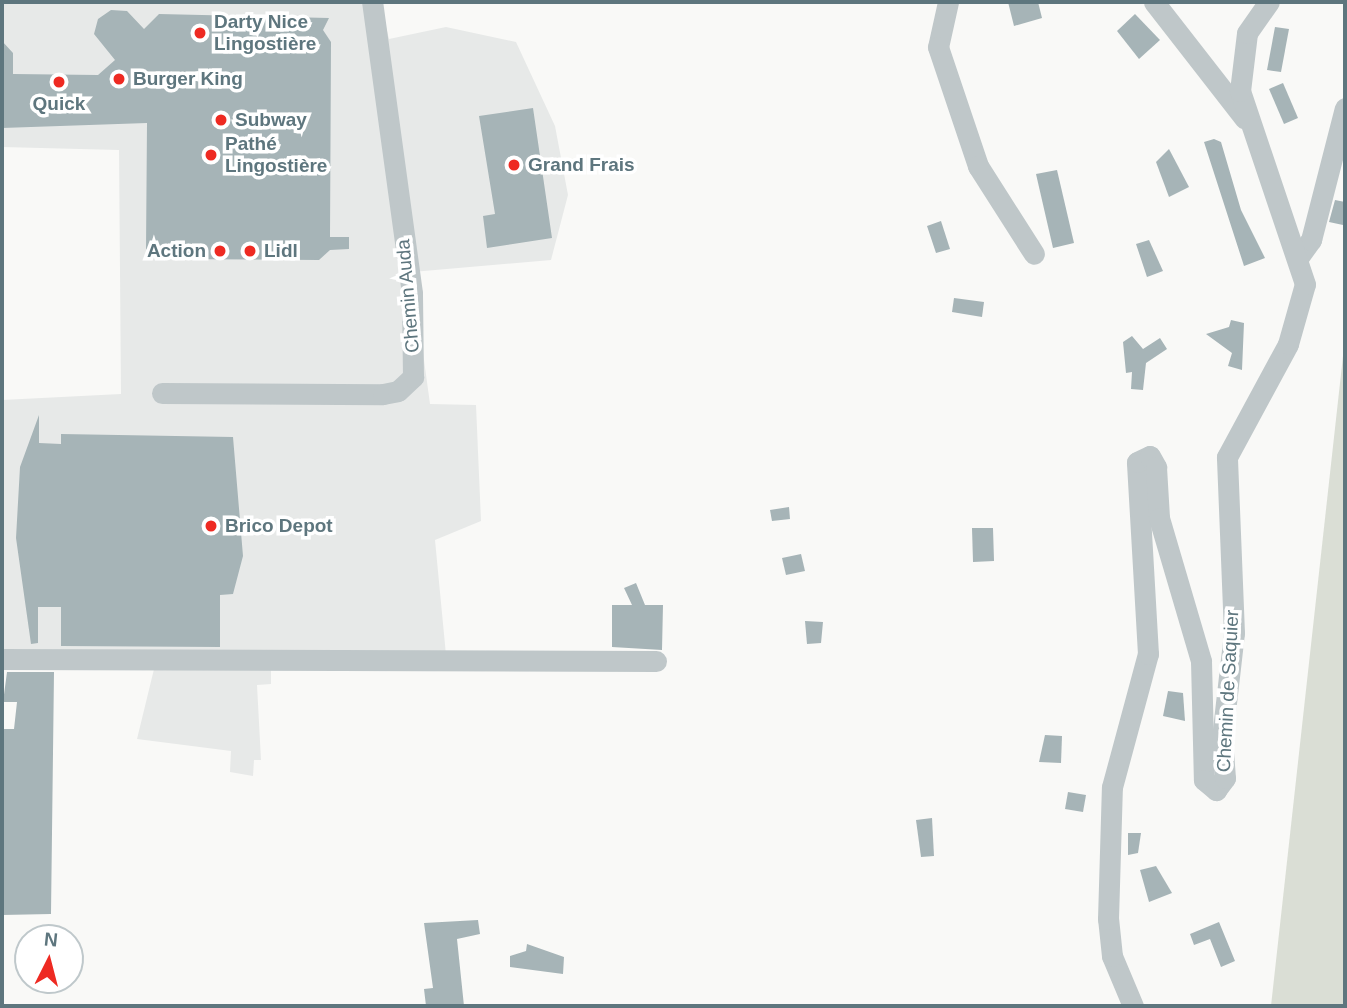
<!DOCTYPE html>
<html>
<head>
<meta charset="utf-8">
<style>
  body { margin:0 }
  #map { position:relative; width:1347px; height:1008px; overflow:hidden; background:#f9f9f7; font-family:Arial,sans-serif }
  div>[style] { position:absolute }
  .built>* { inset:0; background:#e7e9e8 }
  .green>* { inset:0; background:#daded5 }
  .building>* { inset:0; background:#a6b4b7 }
  .minor>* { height:21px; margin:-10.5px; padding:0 10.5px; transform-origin:10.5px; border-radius:10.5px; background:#bfc7c9 }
  .dots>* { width:19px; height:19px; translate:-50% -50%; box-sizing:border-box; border:4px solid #fff; border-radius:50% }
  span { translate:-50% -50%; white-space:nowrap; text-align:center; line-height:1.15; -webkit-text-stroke:7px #fff; paint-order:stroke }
  .poi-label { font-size:19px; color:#5e767e; font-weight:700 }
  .left { translate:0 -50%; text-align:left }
  .right { translate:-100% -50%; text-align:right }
  .street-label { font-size:19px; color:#5e767e }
  .frame { position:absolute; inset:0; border:4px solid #5e767e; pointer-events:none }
  .north { position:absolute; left:14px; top:924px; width:70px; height:70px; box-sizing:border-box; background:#fff; border:2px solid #bfc8cb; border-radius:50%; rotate:6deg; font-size:19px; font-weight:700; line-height:28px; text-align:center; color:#5e767e }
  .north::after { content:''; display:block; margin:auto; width:24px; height:32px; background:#ee2a22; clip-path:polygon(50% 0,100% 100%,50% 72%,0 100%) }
</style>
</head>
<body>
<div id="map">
  <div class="built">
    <i style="clip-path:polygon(2px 2px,380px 2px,389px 39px,446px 27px,516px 42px,555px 126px,568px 195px,551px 260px,412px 272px,430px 404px,476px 405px,481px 521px,435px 540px,446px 655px,2px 649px,2px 400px,121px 394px,119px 150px,2px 147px)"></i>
    <i style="clip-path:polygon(155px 665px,271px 665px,271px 684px,257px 685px,261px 760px,254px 760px,253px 776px,230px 772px,231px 751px,137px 739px)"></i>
  </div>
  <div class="green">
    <i style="clip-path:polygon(1345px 352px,1345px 1006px,1271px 1006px,1343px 356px)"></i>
  </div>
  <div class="building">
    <i style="clip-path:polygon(1008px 2px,1038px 2px,1042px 18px,1014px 26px)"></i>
    <i style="clip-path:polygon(111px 10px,127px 11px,144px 29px,159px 14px,329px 18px,323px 30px,331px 42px,330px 237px,349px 237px,349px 249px,330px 250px,319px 260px,157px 259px,146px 249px,147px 123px,2px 128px,2px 41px,13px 53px,13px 74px,98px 75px,115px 60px,94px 34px,98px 19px)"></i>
    <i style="clip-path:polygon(1135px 14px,1160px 40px,1139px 59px,1117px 31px)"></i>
    <i style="clip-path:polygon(1275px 27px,1289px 29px,1281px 72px,1267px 70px)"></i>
    <i style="clip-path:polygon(1283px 83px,1298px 118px,1284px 124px,1269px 89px)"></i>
    <i style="clip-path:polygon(533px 108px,552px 238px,487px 248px,483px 216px,495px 214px,479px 116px)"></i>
    <i style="clip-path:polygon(1214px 139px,1221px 142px,1241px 210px,1265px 258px,1244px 266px,1204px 142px)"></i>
    <i style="clip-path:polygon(1169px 149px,1189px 187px,1169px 197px,1156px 162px)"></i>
    <i style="clip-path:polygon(1057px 170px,1074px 243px,1053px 248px,1036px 174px)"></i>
    <i style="clip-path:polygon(1335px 200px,1345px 202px,1343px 225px,1329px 222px)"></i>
    <i style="clip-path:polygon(941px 221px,950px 249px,936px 253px,927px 226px)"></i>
    <i style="clip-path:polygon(1149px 240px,1163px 271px,1147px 277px,1136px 244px)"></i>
    <i style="clip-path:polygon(954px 298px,984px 302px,982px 317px,952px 312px)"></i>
    <i style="clip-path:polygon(1231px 320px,1244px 323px,1242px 370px,1228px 366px,1232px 353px,1206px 334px,1229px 327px)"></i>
    <i style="clip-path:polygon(1132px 336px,1143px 349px,1160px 338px,1167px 349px,1146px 363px,1143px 390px,1131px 389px,1132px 372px,1126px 373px,1123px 342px)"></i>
    <i style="clip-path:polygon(39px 415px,39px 443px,61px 444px,61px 434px,233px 437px,243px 556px,233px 594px,220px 595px,220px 647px,61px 646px,61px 607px,38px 607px,38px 643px,31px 644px,16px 538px,20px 467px)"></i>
    <i style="clip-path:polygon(789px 507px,790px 519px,772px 521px,770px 510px)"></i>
    <i style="clip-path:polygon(972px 528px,993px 528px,994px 561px,973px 562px)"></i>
    <i style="clip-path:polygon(801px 554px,805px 571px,786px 575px,782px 558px)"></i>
    <i style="clip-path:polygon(636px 583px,645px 605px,663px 605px,662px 650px,612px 647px,612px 605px,632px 605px,624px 588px)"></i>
    <i style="clip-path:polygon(805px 621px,823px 622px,821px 643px,807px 644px)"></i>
    <i style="clip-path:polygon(7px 672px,54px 672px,51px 914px,2px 915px,2px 729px,14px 729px,17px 702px,3px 702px)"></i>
    <i style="clip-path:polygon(1168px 691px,1183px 693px,1185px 721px,1163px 716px)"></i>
    <i style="clip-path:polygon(1045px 735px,1062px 736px,1061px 763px,1039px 762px)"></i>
    <i style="clip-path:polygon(1068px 792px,1086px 795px,1083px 812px,1065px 809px)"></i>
    <i style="clip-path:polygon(932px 818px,934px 856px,921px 857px,916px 820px)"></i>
    <i style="clip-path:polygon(1128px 833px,1141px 833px,1138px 853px,1128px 855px)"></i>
    <i style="clip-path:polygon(1156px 866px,1172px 893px,1149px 902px,1140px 870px)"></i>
    <i style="clip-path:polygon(478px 920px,480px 934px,457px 939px,464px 1006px,426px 1006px,424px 989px,433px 988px,424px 923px)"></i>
    <i style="clip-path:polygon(1219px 922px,1235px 961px,1221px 967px,1210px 939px,1194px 945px,1190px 934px)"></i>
    <i style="clip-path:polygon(527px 944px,564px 957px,563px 974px,510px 967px,510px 956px,526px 951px)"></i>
  </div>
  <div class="minor">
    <i style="left:948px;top:2px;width:46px;rotate:102.5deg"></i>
    <i style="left:938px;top:47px;width:126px;rotate:71.4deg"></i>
    <i style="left:978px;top:166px;width:104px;rotate:57.5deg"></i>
    <i style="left:1154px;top:2px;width:148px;rotate:52.1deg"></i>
    <i style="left:1300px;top:255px;width:19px;rotate:-54deg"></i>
    <i style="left:1311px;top:240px;width:136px;rotate:-75.6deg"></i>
    <i style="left:162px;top:393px;width:221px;rotate:0.3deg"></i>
    <i style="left:383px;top:394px;width:15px;rotate:-11deg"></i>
    <i style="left:398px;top:391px;width:21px;rotate:-43deg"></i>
    <i style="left:413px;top:377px;width:84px;rotate:-90.7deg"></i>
    <i style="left:412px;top:293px;width:294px;rotate:-97.8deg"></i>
    <i style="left:2px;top:659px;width:654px;rotate:0.18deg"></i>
    <i style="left:1133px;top:1006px;width:54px;rotate:-112.8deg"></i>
    <i style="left:1112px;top:956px;width:37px;rotate:-96deg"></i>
    <i style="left:1108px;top:919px;width:132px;rotate:-88.3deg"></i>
    <i style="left:1112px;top:787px;width:138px;rotate:-74.9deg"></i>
    <i style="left:1148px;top:654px;width:192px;rotate:-93.3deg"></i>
    <i style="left:1137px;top:462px;width:14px;rotate:-25deg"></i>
    <i style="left:1150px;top:456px;width:13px;rotate:61deg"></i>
    <i style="left:1156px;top:467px;width:51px;rotate:86.6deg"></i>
    <i style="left:1159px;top:518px;width:149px;rotate:73.6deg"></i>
    <i style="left:1201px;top:661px;width:119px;rotate:88.6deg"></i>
    <i style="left:1204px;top:780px;width:16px;rotate:40deg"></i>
    <i style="left:1216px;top:790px;width:15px;rotate:-53deg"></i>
    <i style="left:1225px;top:778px;width:40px;rotate:-94.3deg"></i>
    <i style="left:1222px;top:738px;width:106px;rotate:-83.5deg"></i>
    <i style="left:1234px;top:633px;width:176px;rotate:-92.3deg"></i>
    <i style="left:1227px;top:457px;width:128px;rotate:-61.6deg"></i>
    <i style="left:1288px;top:344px;width:62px;rotate:-74.2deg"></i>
    <i style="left:1305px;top:284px;width:204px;rotate:-108.6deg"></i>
    <i style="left:1240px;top:91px;width:58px;rotate:-83.1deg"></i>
    <i style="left:1247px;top:33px;width:38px;rotate:-55deg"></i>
  </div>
  <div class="dots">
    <i style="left:200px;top:33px;background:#ee2a22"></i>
    <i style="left:119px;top:79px;background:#ee2a22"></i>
    <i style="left:59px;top:82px;background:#ee2a22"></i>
    <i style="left:221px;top:120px;background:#ee2a22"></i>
    <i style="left:211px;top:155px;background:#ee2a22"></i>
    <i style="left:514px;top:165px;background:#ee2a22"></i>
    <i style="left:220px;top:251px;background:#ee2a22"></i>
    <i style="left:250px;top:251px;background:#ee2a22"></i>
    <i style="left:211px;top:526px;background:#ee2a22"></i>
  </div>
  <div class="poi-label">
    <span class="left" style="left:214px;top:33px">Darty Nice<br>Lingostière</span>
    <span class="left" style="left:133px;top:79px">Burger King</span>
    <span style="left:59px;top:104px">Quick</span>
    <span class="left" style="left:235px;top:120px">Subway</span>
    <span class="left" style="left:225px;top:155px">Pathé<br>Lingostière</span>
    <span class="left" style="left:528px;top:165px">Grand Frais</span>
    <span class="right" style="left:206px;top:251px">Action</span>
    <span class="left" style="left:264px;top:251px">Lidl</span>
    <span class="left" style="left:225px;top:526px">Brico Depot</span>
  </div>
  <div class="street-label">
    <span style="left:408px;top:296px;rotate:-95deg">Chemin Auda</span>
    <span style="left:1228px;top:691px;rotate:-87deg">Chemin de Saquier</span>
  </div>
  <div class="frame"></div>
  <div class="north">N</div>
</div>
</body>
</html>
